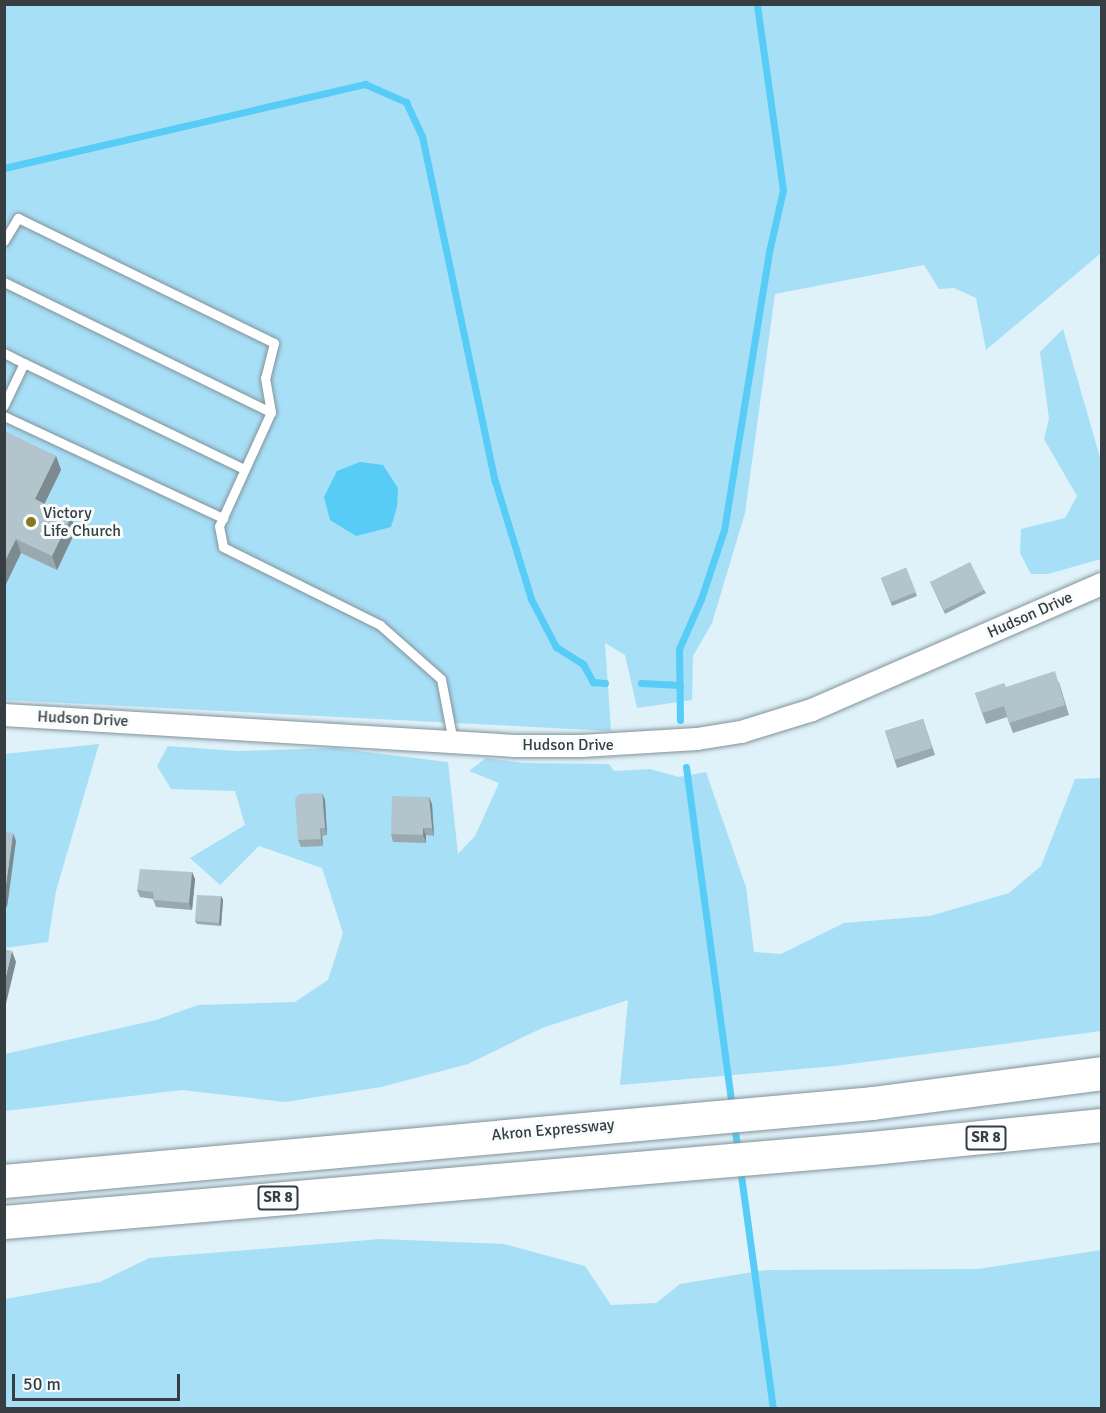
<!DOCTYPE html>
<html>
<head>
<meta charset="utf-8">
<style>
  body { margin:0 }
  #map { position:relative; width:1106px; height:1413px; overflow:hidden; background:#dff1f9; font-family:Signika,sans-serif }
  div>[style] { position:absolute }
  .green>* { inset:0; background:#a7dff7 }
  .water>* { inset:0; background:#56ccf7 }
  .stream>* { height:7px; margin:-3.5px; padding:0 3.5px; transform-origin:3.5px; border-radius:3.5px; background:#56ccf7 }
  .roads { filter:drop-shadow(0 0 2px #82939a) drop-shadow(0 0 2px #82939a) }
  .service>* { height:9px; margin:-4.5px; padding:0 4.5px; transform-origin:4.5px; border-radius:4.5px; background:#fff }
  .tertiary>* { height:22px; margin:-11px; padding:0 11px; transform-origin:11px; border-radius:11px; background:#fff }
  .motorway>* { height:33px; margin:-16.5px; padding:0 16.5px; transform-origin:16.5px; border-radius:16.5px; background:#fff }
  .wall>* { inset:0; background:#9aa9af }
  .shaded-wall>* { inset:0; background:#7d8a8f }
  .building>* { inset:0; background:#b3c5cc }
  .dots>* { width:16px; height:16px; translate:-50% -50%; box-sizing:border-box; border:3px solid #f8fcfd; border-radius:50% }
  span { translate:-50% -50%; white-space:nowrap; text-align:center; line-height:1.15; -webkit-text-stroke:6px #f8fcfd; paint-order:stroke }
  .shield-label span { padding:2px 4px; background:#f8fcfd; border:2px solid; border-radius:4px; -webkit-text-stroke-width:0 }
  .shield-label { font-size:15px; color:#373e41; font-weight:700 }
  .poi-label { font-size:16px; color:#373e41 }
  .left { translate:0 -50%; text-align:left }
  .street-label { font-size:16px; color:#373e41 }
  .frame { position:absolute; inset:0; border:6px solid #373e41; pointer-events:none }
  .scale { position:absolute; left:12px; top:1374px; width:168px; height:27px; box-sizing:border-box; border:3px solid #373e41; border-top:0; padding-left:8px; font-size:18px; line-height:21px; white-space:nowrap; color:#373e41; -webkit-text-stroke:4px #f8fcfd; paint-order:stroke }
</style>
</head>
<body>
<div id="map">
  <div class="green">
    <i style="clip-path:polygon(4px 5px,1101px 5px,1101px 253px,986px 350px,976px 298px,954px 288px,939px 289px,924px 265px,775px 294px,745px 513px,712px 623px,693px 656px,692px 700px,637px 708px,625px 655px,605px 643px,611px 731px,5px 700px)"></i>
    <i style="clip-path:polygon(1063px 329px,1101px 461px,1101px 559px,1048px 574px,1031px 574px,1020px 553px,1021px 529px,1065px 518px,1077px 496px,1044px 439px,1049px 419px,1040px 352px)"></i>
    <i style="clip-path:polygon(99px 744px,56px 891px,48px 942px,5px 948px,4px 754px)"></i>
    <i style="clip-path:polygon(168px 746px,237px 751px,334px 748px,448px 762px,458px 854px,475px 836px,499px 783px,469px 771px,486px 758px,524px 763px,609px 764px,614px 771px,650px 769px,679px 777px,706px 772px,746px 887px,754px 952px,781px 954px,844px 923px,930px 916px,1009px 893px,1041px 866px,1075px 779px,1101px 778px,1101px 1031px,835px 1066px,620px 1085px,628px 1000px,542px 1028px,468px 1064px,381px 1087px,285px 1102px,182px 1090px,5px 1111px,5px 1054px,156px 1020px,198px 1005px,295px 1002px,328px 980px,343px 933px,322px 868px,259px 846px,220px 885px,190px 858px,245px 825px,235px 791px,171px 789px,157px 766px)"></i>
    <i style="clip-path:polygon(381px 1239px,504px 1244px,585px 1266px,611px 1305px,656px 1303px,680px 1284px,766px 1270px,978px 1269px,1101px 1250px,1101px 1408px,5px 1408px,5px 1299px,100px 1282px,149px 1258px)"></i>
  </div>
  <div class="water">
    <i style="clip-path:polygon(360px 462px,383px 465px,398px 488px,397px 507px,391px 527px,356px 536px,330px 520px,324px 497px,337px 471px)"></i>
  </div>
  <div class="stream">
    <i style="left:4px;top:168px;width:371px;rotate:-13.1deg"></i>
    <i style="left:365px;top:84px;width:45px;rotate:23.7deg"></i>
    <i style="left:406px;top:102px;width:38px;rotate:65deg"></i>
    <i style="left:422px;top:136px;width:353px;rotate:78.1deg"></i>
    <i style="left:495px;top:481px;width:123px;rotate:73deg"></i>
    <i style="left:531px;top:599px;width:54px;rotate:62.5deg"></i>
    <i style="left:556px;top:647px;width:32px;rotate:32deg"></i>
    <i style="left:583px;top:664px;width:21px;rotate:61deg"></i>
    <i style="left:593px;top:682px;width:12px;rotate:5deg"></i>
    <i style="left:641px;top:683px;width:39px;rotate:3deg"></i>
    <i style="left:680px;top:720px;width:71px;rotate:-90.8deg"></i>
    <i style="left:679px;top:649px;width:55px;rotate:-66.3deg"></i>
    <i style="left:701px;top:599px;width:73px;rotate:-71.6deg"></i>
    <i style="left:724px;top:530px;width:282px;rotate:-80.8deg"></i>
    <i style="left:769px;top:252px;width:64px;rotate:-77.3deg"></i>
    <i style="left:783px;top:190px;width:188px;rotate:-98deg"></i>
    <i style="left:686px;top:767px;width:343px;rotate:82.3deg"></i>
    <i style="left:734px;top:1124px;width:27px;rotate:82deg"></i>
    <i style="left:740px;top:1168px;width:242px;rotate:82.2deg"></i>
  </div>
  <div class="roads">
    <div class="service">
      <i style="left:4px;top:241px;width:27px;rotate:-59deg"></i>
      <i style="left:18px;top:218px;width:285px;rotate:26deg"></i>
      <i style="left:274px;top:343px;width:36px;rotate:104deg"></i>
      <i style="left:265px;top:378px;width:35px;rotate:80deg"></i>
      <i style="left:271px;top:412px;width:125px;rotate:114.5deg"></i>
      <i style="left:219px;top:526px;width:21px;rotate:79deg"></i>
      <i style="left:223px;top:547px;width:175px;rotate:26.4deg"></i>
      <i style="left:380px;top:625px;width:81px;rotate:41.5deg"></i>
      <i style="left:441px;top:679px;width:64px;rotate:79.2deg"></i>
      <i style="left:4px;top:282px;width:297px;rotate:26deg"></i>
      <i style="left:4px;top:353px;width:22px;rotate:27deg"></i>
      <i style="left:24px;top:363px;width:47px;rotate:115.5deg"></i>
      <i style="left:24px;top:363px;width:242px;rotate:25.7deg"></i>
      <i style="left:4px;top:416px;width:242px;rotate:25deg"></i>
    </div>
    <div class="tertiary">
      <i style="left:4px;top:715px;width:512px;rotate:3.47deg"></i>
      <i style="left:515px;top:746px;width:67px"></i>
      <i style="left:582px;top:746px;width:115px;rotate:-3.5deg"></i>
      <i style="left:697px;top:739px;width:45px;rotate:-9deg"></i>
      <i style="left:741px;top:732px;width:74px;rotate:-17.2deg"></i>
      <i style="left:812px;top:710px;width:316px;rotate:-23.5deg"></i>
    </div>
    <div class="motorway">
      <i style="left:4px;top:1181px;width:871px;rotate:-5.13deg"></i>
      <i style="left:872px;top:1103px;width:232px;rotate:-7.4deg"></i>
      <i style="left:4px;top:1222px;width:870px;rotate:-4.88deg"></i>
      <i style="left:871px;top:1148px;width:232px;rotate:-5.7deg"></i>
    </div>
  </div>
  <div class="wall">
    <i style="clip-path:polygon(4px 433px,56px 456px,61px 470px,44px 504px,76px 530px,57px 570px,21px 553px,5px 586px,4px 586px)"></i>
    <i style="clip-path:polygon(906px 568px,917px 596px,892px 606px,881px 578px)"></i>
    <i style="clip-path:polygon(930px 582px,984px 590px,986px 593px,945px 614px)"></i>
    <i style="clip-path:polygon(1059px 682px,1069px 715px,1013px 733px,1007px 717px,986px 724px,975px 693px,1006px 687px)"></i>
    <i style="clip-path:polygon(923px 719px,935px 755px,897px 768px,885px 731px)"></i>
    <i style="clip-path:polygon(429px 797px,432px 804px,434px 836px,426px 835px,426px 843px,393px 842px,391px 834px)"></i>
    <i style="clip-path:polygon(325px 800px,327px 835px,322px 836px,323px 846px,301px 847px,298px 840px)"></i>
    <i style="clip-path:polygon(192px 872px,195px 879px,192px 910px,156px 907px,153px 899px,140px 897px,137px 890px)"></i>
    <i style="clip-path:polygon(221px 896px,223px 900px,221px 926px,197px 924px,195px 921px)"></i>
  </div>
  <div class="shaded-wall">
    <i style="clip-path:polygon(56px 456px,61px 470px,40px 513px,35px 499px)"></i>
    <i style="clip-path:polygon(71px 517px,76px 530px,57px 570px,52px 556px)"></i>
    <i style="clip-path:polygon(16px 539px,21px 553px,5px 586px,4px 563px)"></i>
    <i style="clip-path:polygon(322px 793px,325px 800px,327px 835px,325px 828px)"></i>
    <i style="clip-path:polygon(429px 797px,432px 804px,434px 836px,432px 828px)"></i>
    <i style="clip-path:polygon(320px 828px,322px 836px,323px 846px,321px 839px)"></i>
    <i style="clip-path:polygon(423px 828px,426px 835px,426px 843px,423px 835px)"></i>
    <i style="clip-path:polygon(13px 833px,16px 841px,7px 908px,4px 899px)"></i>
    <i style="clip-path:polygon(192px 872px,195px 879px,192px 910px,189px 903px)"></i>
    <i style="clip-path:polygon(221px 896px,223px 900px,221px 926px,219px 923px)"></i>
    <i style="clip-path:polygon(12px 951px,16px 962px,4px 1012px,4px 984px)"></i>
  </div>
  <div class="building">
    <i style="clip-path:polygon(5px 431px,56px 456px,35px 499px,71px 517px,52px 556px,16px 539px,4px 563px,4px 433px)"></i>
    <i style="clip-path:polygon(970px 562px,984px 590px,944px 610px,930px 582px)"></i>
    <i style="clip-path:polygon(906px 568px,916px 592px,891px 602px,881px 578px)"></i>
    <i style="clip-path:polygon(1055px 671px,1065px 705px,1009px 723px,1004px 706px,982px 713px,975px 693px,1004px 683px,1006px 687px)"></i>
    <i style="clip-path:polygon(923px 719px,932px 748px,895px 760px,885px 731px)"></i>
    <i style="clip-path:polygon(322px 793px,325px 828px,320px 828px,321px 839px,298px 840px,295px 799px,299px 794px)"></i>
    <i style="clip-path:polygon(392px 796px,429px 797px,432px 828px,423px 828px,423px 835px,391px 834px)"></i>
    <i style="clip-path:polygon(4px 832px,13px 833px,4px 899px)"></i>
    <i style="clip-path:polygon(140px 869px,192px 872px,189px 903px,154px 900px,153px 892px,137px 890px)"></i>
    <i style="clip-path:polygon(197px 895px,221px 896px,219px 923px,195px 921px)"></i>
    <i style="clip-path:polygon(4px 949px,12px 951px,4px 984px)"></i>
  </div>
  <div class="dots">
    <i style="left:31px;top:522px;background:#85781d"></i>
  </div>
  <div class="shield-label">
    <span style="left:986px;top:1138px">SR 8</span>
    <span style="left:278px;top:1198px">SR 8</span>
  </div>
  <div class="poi-label">
    <span class="left" style="left:43px;top:522px">Victory<br>Life Church</span>
  </div>
  <div class="street-label">
    <span style="left:1030px;top:615px;rotate:-24deg">Hudson Drive</span>
    <span style="left:83px;top:719px;rotate:3deg">Hudson Drive</span>
    <span style="left:568px;top:745px">Hudson Drive</span>
    <span style="left:553px;top:1130px;rotate:-5deg">Akron Expressway</span>
  </div>
  <div class="frame"></div>
  <div class="scale">50 m</div>
</div>
</body>
</html>
